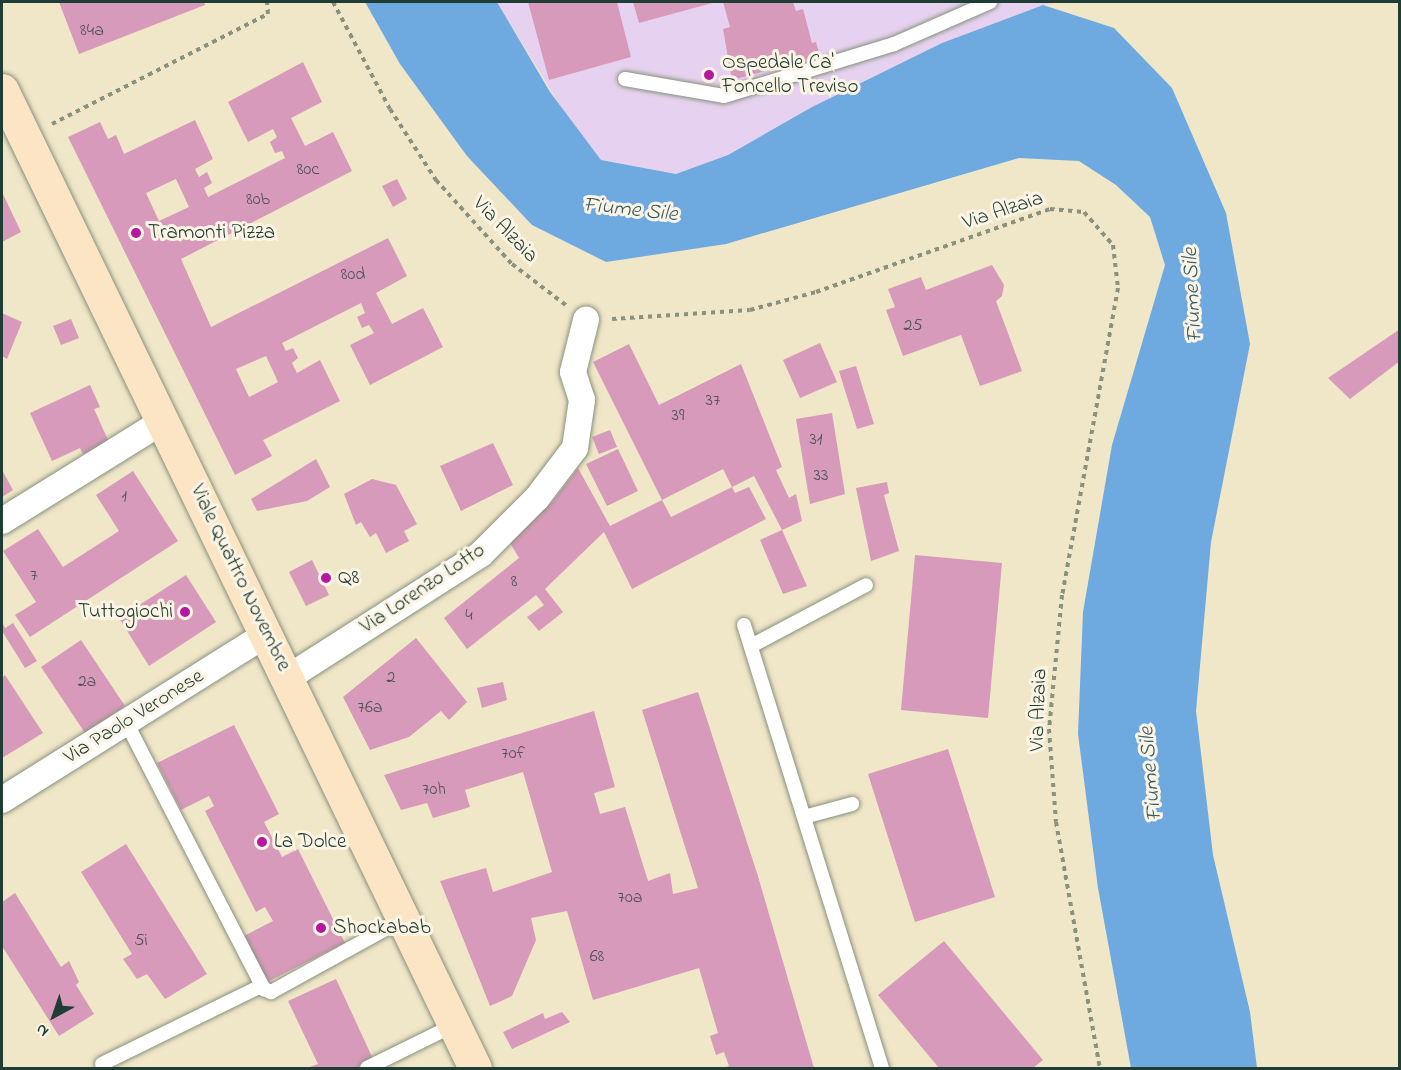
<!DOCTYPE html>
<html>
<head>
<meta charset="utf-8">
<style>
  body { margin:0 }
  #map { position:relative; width:1401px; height:1070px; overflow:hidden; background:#f0e6c8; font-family:"Indie Flower",sans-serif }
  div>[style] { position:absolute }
  .built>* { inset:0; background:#e6d2f0 }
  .water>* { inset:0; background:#6ea9df }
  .building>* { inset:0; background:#d89abb }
  .path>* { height:4px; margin-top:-2px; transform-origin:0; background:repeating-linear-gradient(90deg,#88927e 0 4.5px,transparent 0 9px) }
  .roads { filter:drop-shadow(0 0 2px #88927e) drop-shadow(0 0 2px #88927e) }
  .service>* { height:14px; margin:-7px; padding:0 7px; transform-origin:7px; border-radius:7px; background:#fff }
  .minor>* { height:26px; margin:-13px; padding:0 13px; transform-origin:13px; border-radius:13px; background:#fff }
  .secondary>* { height:33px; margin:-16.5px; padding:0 16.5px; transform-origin:16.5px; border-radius:16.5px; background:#fce5c4 }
  .dots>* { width:16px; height:16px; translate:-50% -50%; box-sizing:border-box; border:3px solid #fcf5e5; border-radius:50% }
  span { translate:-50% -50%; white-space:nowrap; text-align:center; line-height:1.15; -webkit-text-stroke:6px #fcf5e5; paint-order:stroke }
  .number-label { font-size:18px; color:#4d5456 }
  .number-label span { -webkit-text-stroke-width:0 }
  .poi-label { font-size:21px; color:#1f3d34 }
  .left { translate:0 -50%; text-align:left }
  .right { translate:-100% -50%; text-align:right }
  .street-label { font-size:21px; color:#1f3d34 }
  .water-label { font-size:22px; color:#375d67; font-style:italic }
  .frame { position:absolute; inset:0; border:3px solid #1f3d34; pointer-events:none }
  .north { position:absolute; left:24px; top:986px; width:60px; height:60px; -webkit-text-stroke:4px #fcf5e5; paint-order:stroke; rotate:220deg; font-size:16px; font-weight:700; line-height:24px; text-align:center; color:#1f3d34 }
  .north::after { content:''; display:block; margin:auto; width:21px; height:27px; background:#1f3d34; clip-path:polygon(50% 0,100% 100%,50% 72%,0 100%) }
</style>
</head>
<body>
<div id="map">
  <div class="built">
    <i style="clip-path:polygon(497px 2px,1061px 2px,1043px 5px,942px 43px,812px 107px,728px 155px,677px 174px,601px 160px,563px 110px)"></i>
  </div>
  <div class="water">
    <i style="clip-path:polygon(365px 2px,497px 2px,550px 92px,601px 160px,676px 174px,728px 155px,812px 107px,942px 43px,1043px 5px,1114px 28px,1172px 88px,1226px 213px,1250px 344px,1211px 542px,1196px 711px,1213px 855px,1250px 1012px,1257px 1068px,1131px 1068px,1098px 888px,1078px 734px,1083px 612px,1112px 445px,1165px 265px,1150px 217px,1116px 185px,1079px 161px,1019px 158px,726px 244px,606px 262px,532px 225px,467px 156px,400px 64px)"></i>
  </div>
  <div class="building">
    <i style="clip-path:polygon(59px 2px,204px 2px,205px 5px,79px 54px)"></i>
    <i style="clip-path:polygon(528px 2px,617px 2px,631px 57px,549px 80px)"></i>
    <i style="clip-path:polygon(633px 2px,716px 2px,639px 23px)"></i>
    <i style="clip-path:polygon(723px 2px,793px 2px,796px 11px,803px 9px,812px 43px,816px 42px,820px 56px,732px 80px,723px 29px,730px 27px)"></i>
    <i style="clip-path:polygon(evenodd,303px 62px,322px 102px,291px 118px,305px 146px,333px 132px,352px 171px,181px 259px,211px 327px,388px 238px,407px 276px,376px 293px,392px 324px,423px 308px,443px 347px,370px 385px,350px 345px,374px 333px,369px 325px,362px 328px,357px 317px,365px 313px,361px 303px,282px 343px,286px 351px,293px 348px,298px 358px,292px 363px,297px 373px,320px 360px,340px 401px,263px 440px,272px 456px,235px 475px,68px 137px,100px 122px,108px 139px,116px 135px,124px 154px,195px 120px,213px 159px,195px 169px,199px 177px,207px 172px,212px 183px,204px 188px,208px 197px,285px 158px,282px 151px,275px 153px,270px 142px,277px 137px,273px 129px,248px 142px,228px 102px,303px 62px,176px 179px,189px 207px,159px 221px,146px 193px,176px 179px,303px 62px,266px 356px,278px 382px,249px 397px,236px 369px,266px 356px)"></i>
    <i style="clip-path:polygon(397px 179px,407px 199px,393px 207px,382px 186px)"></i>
    <i style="clip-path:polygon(2px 192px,21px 232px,2px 242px)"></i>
    <i style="clip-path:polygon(992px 265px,1004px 285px,1002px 296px,996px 301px,1022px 371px,980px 386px,961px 335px,903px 356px,886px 310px,895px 307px,888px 289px,921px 277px,926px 290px)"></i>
    <i style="clip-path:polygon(2px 313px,22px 322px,7px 359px,2px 356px)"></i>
    <i style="clip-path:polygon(71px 319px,79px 338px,61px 345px,53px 326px)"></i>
    <i style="clip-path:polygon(1400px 329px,1400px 361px,1350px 399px,1328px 378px)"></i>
    <i style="clip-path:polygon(820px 343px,837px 382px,800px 398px,783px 360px)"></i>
    <i style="clip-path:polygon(629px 344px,659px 405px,741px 364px,782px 467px,776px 470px,789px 498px,796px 494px,802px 521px,782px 530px,754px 476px,732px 487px,723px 469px,662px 500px,593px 362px)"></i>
    <i style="clip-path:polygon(856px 366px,874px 424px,857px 429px,839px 371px)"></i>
    <i style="clip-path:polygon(90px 385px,100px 407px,94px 409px,109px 442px,83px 454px,80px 448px,52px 461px,30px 413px)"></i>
    <i style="clip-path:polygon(832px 413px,845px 494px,810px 504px,796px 419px)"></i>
    <i style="clip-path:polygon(610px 430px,617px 447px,599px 454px,592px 437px)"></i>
    <i style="clip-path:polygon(493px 443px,513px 485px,461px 511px,440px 466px)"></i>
    <i style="clip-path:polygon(618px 449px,638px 491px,607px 506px,586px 464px)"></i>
    <i style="clip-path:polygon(316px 459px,330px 487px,307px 501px,257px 511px,251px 499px)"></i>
    <i style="clip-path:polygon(578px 468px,610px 526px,662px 500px,671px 517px,732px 487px,735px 493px,749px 487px,766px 519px,632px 589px,604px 532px,545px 589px,563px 612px,539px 631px,527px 617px,544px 605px,536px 595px,467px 649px,444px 618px,519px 558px,510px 543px,552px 502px)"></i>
    <i style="clip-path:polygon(2px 470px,13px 490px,2px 497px)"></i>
    <i style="clip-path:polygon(133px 471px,178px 541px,30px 637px,15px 615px,36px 602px,3px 551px,38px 529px,63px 567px,119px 531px,96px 495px)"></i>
    <i style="clip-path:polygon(372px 479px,396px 485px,417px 524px,404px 531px,409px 541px,386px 553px,376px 533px,370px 537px,361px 522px,356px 525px,344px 494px)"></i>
    <i style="clip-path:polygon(887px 482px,889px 493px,884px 495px,899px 551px,871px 561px,856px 488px)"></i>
    <i style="clip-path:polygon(782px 530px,807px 586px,783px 594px,760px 540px)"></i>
    <i style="clip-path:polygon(915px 555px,1002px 563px,988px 718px,901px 710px)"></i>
    <i style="clip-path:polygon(312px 560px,329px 595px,306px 606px,289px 572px)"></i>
    <i style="clip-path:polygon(186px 575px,216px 622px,149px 666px,119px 618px)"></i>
    <i style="clip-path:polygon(2px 622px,5px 628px,13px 623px,37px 661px,25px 668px,2px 631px)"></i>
    <i style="clip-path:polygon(416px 638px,467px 702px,449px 720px,441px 711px,409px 737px,370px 750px,343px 697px)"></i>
    <i style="clip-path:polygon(81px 640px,125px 706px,85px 733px,41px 667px)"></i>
    <i style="clip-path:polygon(5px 675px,43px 733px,2px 758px,2px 678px)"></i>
    <i style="clip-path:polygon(503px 682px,507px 700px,482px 708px,477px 688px)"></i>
    <i style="clip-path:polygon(698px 692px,757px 873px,814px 1068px,724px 1068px,729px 1066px,724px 1052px,716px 1055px,710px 1036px,718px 1033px,699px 968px,593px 1000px,567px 911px,531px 918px,536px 940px,512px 996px,490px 1006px,440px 881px,486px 868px,493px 892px,552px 872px,523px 772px,465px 790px,470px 807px,433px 818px,427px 803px,401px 810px,384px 775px,594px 711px,615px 787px,594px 793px,600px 814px,625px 807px,648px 881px,670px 873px,673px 894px,698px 888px,642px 710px)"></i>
    <i style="clip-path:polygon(234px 725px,279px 814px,264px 822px,282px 857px,298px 849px,345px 943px,267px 982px,244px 936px,273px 921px,265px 907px,256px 912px,205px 811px,214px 806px,209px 796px,181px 810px,157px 763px)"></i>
    <i style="clip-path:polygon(948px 749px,995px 897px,915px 922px,868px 774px)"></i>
    <i style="clip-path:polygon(126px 844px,207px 974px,165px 999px,147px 974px,137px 979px,123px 959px,132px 954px,81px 872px)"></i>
    <i style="clip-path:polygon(15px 893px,61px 967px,69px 961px,79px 982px,76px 985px,94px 1014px,59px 1036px,2px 946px,2px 902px)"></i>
    <i style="clip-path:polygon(944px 941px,1043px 1060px,1033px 1068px,939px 1068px,878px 995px)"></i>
    <i style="clip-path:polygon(336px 979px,374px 1061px,359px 1068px,307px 1068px,318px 1064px,288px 1001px)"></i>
    <i style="clip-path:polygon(562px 1012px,570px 1022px,512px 1049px,503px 1032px,543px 1013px,545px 1019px)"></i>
  </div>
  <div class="path">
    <i style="left:333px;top:2px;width:121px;rotate:62deg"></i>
    <i style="left:390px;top:109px;width:85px;rotate:57.1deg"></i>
    <i style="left:436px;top:180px;width:113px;rotate:47.9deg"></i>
    <i style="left:512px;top:264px;width:69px;rotate:37.4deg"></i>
    <i style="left:52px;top:124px;width:242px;rotate:-27deg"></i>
    <i style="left:268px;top:14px;width:12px;rotate:-95deg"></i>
    <i style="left:612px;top:319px;width:138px;rotate:-3.7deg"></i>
    <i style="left:750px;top:310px;width:68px;rotate:-15.3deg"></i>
    <i style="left:816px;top:292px;width:248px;rotate:-19.5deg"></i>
    <i style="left:1050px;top:209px;width:34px;rotate:5deg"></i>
    <i style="left:1084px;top:212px;width:44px;rotate:48.7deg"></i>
    <i style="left:1113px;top:245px;width:43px;rotate:83.4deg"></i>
    <i style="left:1118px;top:288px;width:312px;rotate:100.3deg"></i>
    <i style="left:1062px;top:595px;width:135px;rotate:95.5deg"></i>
    <i style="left:1049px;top:729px;width:93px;rotate:85.7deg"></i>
    <i style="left:1056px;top:822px;width:250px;rotate:79.9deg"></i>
  </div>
  <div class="roads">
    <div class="service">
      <i style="left:625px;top:79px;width:100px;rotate:9.7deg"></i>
      <i style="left:724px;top:96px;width:178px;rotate:-17deg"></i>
      <i style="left:894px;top:44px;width:105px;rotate:-23.6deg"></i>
      <i style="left:744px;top:625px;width:464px;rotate:72.7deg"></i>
      <i style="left:751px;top:646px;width:130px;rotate:-27.9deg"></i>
      <i style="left:126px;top:722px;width:301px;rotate:62.7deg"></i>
      <i style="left:264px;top:989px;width:8px;rotate:23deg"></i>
      <i style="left:271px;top:992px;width:152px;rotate:-28.8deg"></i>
      <i style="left:804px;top:817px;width:50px;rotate:-15.2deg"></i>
      <i style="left:102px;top:1064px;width:177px;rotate:-26.1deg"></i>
      <i style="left:367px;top:1068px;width:97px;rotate:-26.3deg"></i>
    </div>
    <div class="minor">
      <i style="left:2px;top:521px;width:190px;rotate:-31.8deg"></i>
      <i style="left:289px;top:677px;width:228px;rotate:-32.6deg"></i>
      <i style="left:481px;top:554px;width:79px;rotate:-45deg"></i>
      <i style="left:537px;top:498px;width:63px;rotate:-52.8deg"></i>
      <i style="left:575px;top:448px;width:49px;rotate:-81.7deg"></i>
      <i style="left:582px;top:400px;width:29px;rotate:-108deg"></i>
      <i style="left:573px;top:372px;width:54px;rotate:-76deg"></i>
      <i style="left:2px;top:800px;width:313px;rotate:-32.1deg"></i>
    </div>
    <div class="secondary">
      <i style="left:2px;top:90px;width:1086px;rotate:64.19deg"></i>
    </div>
  </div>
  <div class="dots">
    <i style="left:709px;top:75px;background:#b5179e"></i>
    <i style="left:136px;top:233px;background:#b5179e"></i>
    <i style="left:326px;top:578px;background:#b5179e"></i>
    <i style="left:185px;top:612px;background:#b5179e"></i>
    <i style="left:262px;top:842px;background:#b5179e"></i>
    <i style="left:321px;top:928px;background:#b5179e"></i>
  </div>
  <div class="number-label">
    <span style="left:92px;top:31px">84a</span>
    <span style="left:308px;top:170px">80c</span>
    <span style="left:258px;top:200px">80b</span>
    <span style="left:353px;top:275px">80d</span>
    <span style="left:913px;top:326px">25</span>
    <span style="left:713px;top:401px">37</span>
    <span style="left:678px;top:416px">39</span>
    <span style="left:816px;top:440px">31</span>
    <span style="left:821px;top:476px">33</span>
    <span style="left:124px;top:497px">1</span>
    <span style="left:34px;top:576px">7</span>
    <span style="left:514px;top:582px">8</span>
    <span style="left:469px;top:616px">4</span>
    <span style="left:391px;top:678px">2</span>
    <span style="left:87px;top:682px">2a</span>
    <span style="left:370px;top:708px">76a</span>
    <span style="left:513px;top:754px">70f</span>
    <span style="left:434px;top:790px">70h</span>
    <span style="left:630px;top:898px">70a</span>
    <span style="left:141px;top:941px">5i</span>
    <span style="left:597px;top:957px">68</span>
  </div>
  <div class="poi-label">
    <span class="left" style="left:722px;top:75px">Ospedale Ca'<br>Foncello Treviso</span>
    <span class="left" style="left:148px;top:233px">Tramonti Pizza</span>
    <span class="left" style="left:338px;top:578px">Q8</span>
    <span class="right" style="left:173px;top:612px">Tuttogiochi</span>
    <span class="left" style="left:274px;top:842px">La Dolce</span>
    <span class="left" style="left:333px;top:928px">Shockabab</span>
  </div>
  <div class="street-label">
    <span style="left:1003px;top:211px;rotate:-18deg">Via Alzaia</span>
    <span style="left:505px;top:230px;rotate:46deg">Via Alzaia</span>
    <span style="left:240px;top:578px;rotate:64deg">Viale Quattro Novembre</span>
    <span style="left:423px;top:589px;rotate:-34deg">Via Lorenzo Lotto</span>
    <span style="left:1039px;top:710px;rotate:-88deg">Via Alzaia</span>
    <span style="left:134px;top:717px;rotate:-32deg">Via Paolo Veronese</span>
  </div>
  <div class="water-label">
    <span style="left:630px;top:211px;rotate:6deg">Fiume Sile</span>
    <span style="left:1194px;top:295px;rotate:-93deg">Fiume Sile</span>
    <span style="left:1152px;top:774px;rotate:-95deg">Fiume Sile</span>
  </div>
  <div class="frame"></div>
  <div class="north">N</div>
</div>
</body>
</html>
